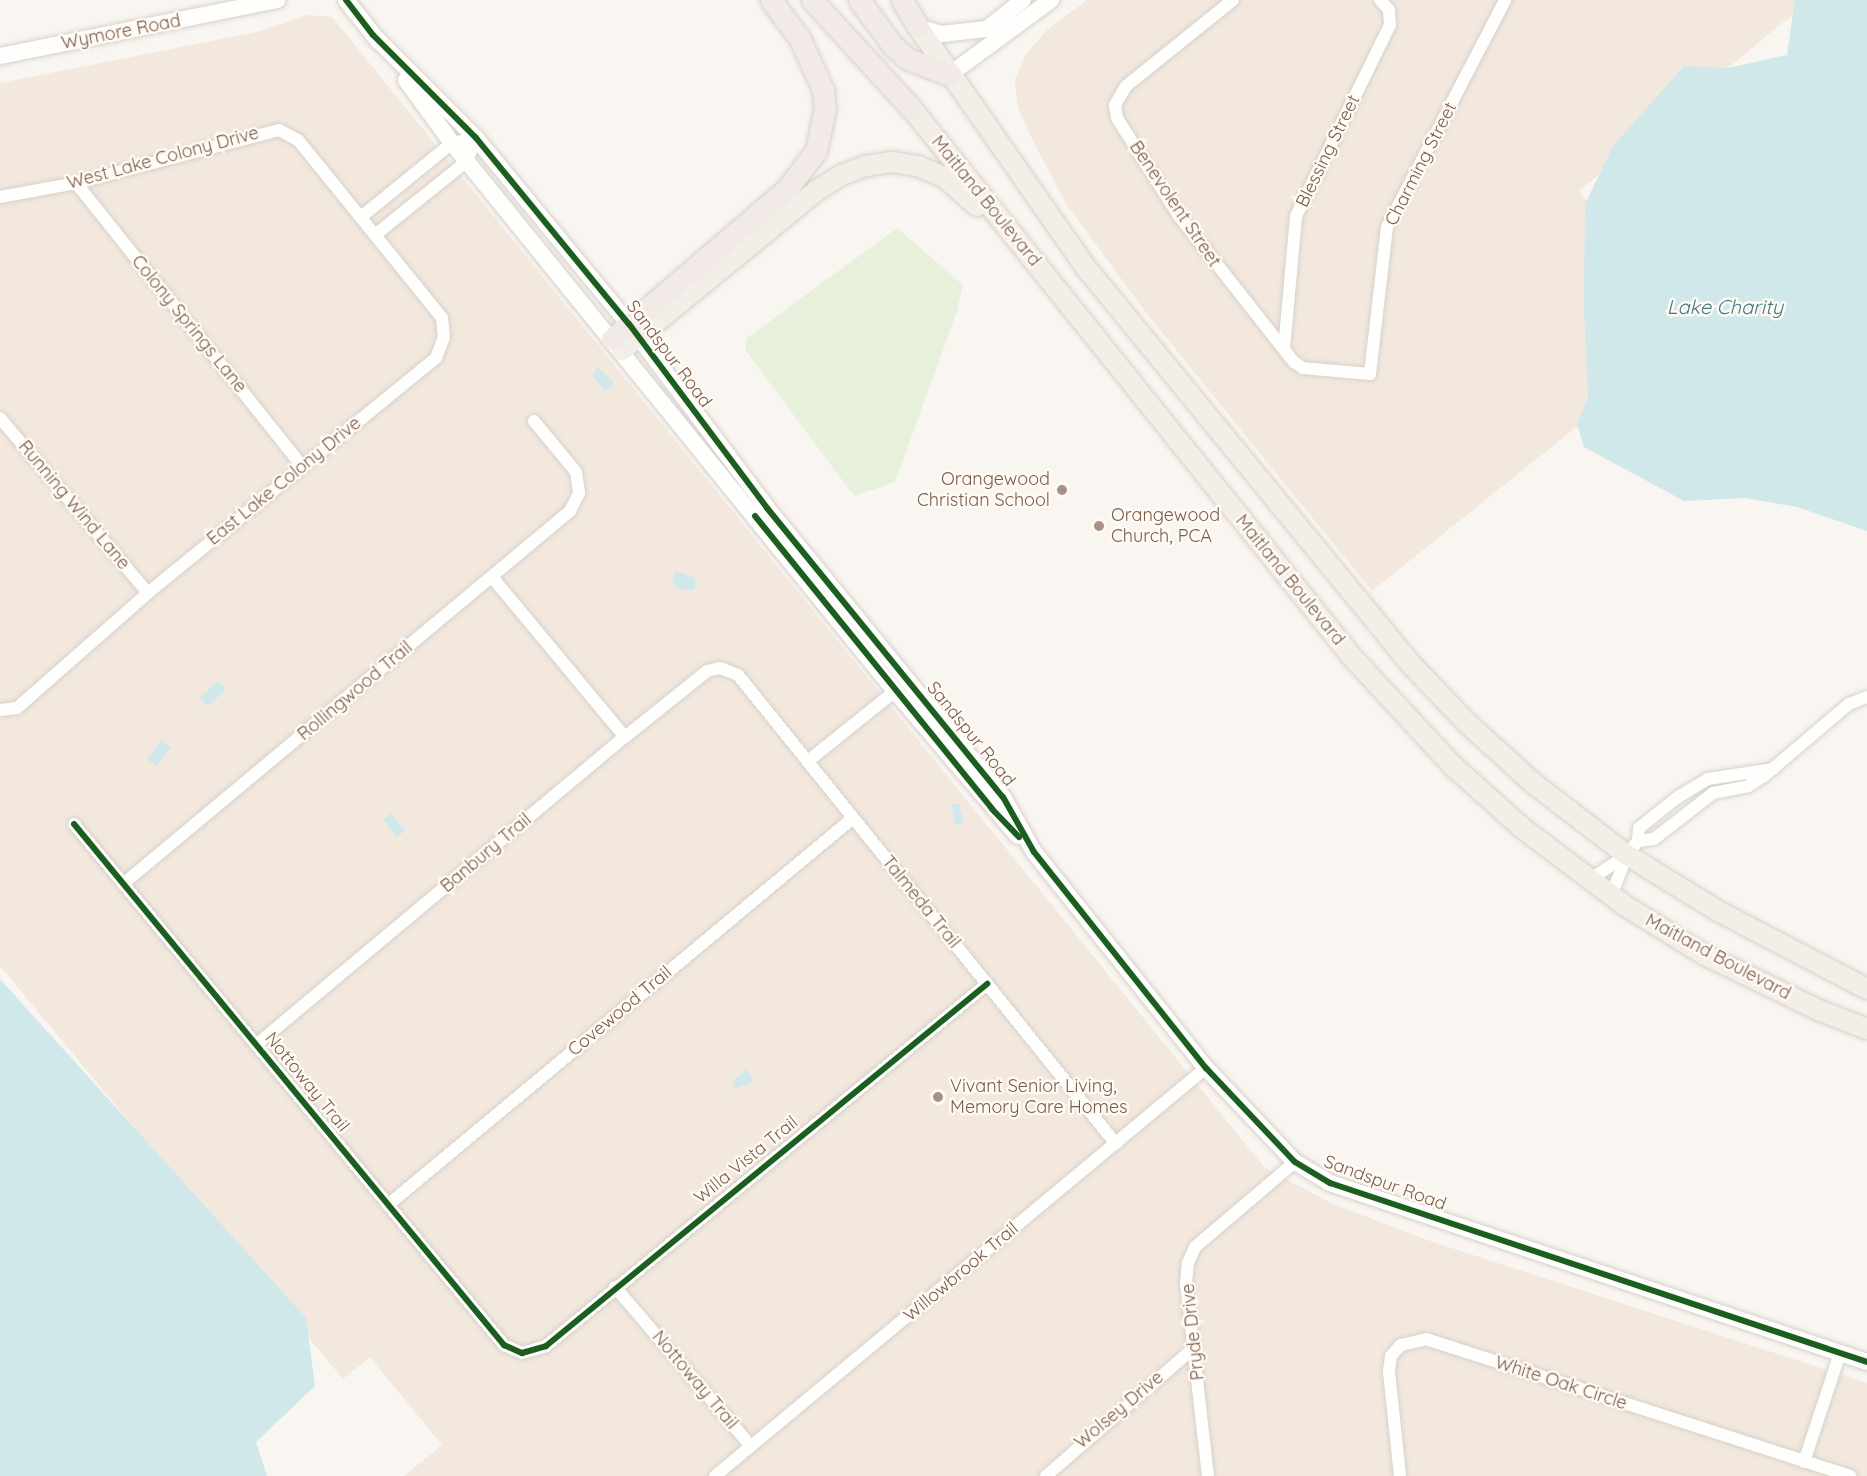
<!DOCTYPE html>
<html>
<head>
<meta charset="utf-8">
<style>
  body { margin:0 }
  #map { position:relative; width:1867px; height:1476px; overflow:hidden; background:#f9f5f0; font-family:Quicksand,sans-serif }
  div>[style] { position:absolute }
  .residential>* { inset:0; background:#f2e8de }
  .green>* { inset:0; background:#e7f0db }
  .water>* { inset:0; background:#d0e8ea }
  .roads { filter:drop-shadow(0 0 2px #d7d1cb) drop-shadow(0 0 2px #d7d1cb) }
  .street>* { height:12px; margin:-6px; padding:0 6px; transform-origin:6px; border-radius:6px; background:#fefefd }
  .secondary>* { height:16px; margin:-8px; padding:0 8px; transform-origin:8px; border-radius:8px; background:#fefefd }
  .primary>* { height:20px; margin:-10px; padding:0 10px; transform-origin:10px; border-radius:10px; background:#f3eee8 }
  .highway>* { height:21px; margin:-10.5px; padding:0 10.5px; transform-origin:10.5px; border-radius:10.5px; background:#f2eae7 }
  .cycleway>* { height:6px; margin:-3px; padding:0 3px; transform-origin:3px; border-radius:3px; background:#1b5e20 }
  .dots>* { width:16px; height:16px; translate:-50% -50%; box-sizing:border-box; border:3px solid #fffaf3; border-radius:50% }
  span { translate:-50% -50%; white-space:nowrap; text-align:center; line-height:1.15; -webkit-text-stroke:5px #fffaf3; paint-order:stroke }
  .street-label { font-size:18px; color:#7a5c4d }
  .poi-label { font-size:18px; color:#7a5c4d }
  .right { translate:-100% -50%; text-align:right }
  .left { translate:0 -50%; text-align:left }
  .water-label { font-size:20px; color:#437c86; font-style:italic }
</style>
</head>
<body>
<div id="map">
  <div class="residential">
    <i style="clip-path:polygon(1087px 0,1810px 0,1579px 191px,1692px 334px,1372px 591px,1147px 314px,1066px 204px,1031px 137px,1018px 108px,1015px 81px,1025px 55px,1047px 30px)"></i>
    <i style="clip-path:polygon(308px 15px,332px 17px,1265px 1168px,1333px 1204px,1433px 1242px,1867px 1383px,1867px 1476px,404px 1476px,442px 1445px,370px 1357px,343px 1379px,0 966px,0 83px,261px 31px)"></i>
  </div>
  <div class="green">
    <i style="clip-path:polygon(897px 228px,963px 285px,957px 311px,895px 482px,854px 496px,745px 350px,747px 338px)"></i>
  </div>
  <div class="water">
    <i style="clip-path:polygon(1795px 0,1867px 0,1867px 531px,1797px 507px,1746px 498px,1684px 501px,1584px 447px,1577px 424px,1588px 397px,1584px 309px,1585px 204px,1613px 146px,1684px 66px,1728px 68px,1787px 55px)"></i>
    <i style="clip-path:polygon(598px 367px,614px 383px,606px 392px,592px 376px)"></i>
    <i style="clip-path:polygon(675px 571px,695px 578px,695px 588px,688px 591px,677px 588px,672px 580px)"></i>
    <i style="clip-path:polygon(218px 681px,226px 690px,207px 706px,200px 697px)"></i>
    <i style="clip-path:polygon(161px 740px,171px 747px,157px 766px,147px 759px)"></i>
    <i style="clip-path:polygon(951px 804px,959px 804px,964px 821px,959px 825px,955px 824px)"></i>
    <i style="clip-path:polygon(391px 813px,405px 830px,397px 837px,383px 820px)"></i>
    <i style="clip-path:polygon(0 979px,306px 1318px,315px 1386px,256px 1442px,267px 1476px,0 1476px)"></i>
    <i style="clip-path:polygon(747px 1069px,754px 1081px,734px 1089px,733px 1081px)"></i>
  </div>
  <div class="roads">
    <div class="street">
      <i style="left:1233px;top:0;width:137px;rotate:141.2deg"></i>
      <i style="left:1126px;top:86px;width:22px;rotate:120deg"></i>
      <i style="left:1115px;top:105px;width:13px;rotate:81deg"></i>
      <i style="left:1117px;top:118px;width:116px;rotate:57.7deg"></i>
      <i style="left:1179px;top:216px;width:186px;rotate:51.8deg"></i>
      <i style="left:1294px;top:362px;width:11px;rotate:34deg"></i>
      <i style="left:1303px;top:368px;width:67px;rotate:5.1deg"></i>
      <i style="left:1370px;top:374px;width:148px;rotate:-83.4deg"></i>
      <i style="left:1387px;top:227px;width:256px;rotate:-62.5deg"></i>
      <i style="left:76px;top:183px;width:362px;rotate:51.4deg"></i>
      <i style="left:0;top:197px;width:77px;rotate:-10.4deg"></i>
      <i style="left:76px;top:183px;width:210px;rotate:-14.6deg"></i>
      <i style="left:279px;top:130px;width:21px;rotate:28deg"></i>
      <i style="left:298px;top:140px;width:229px;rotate:51deg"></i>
      <i style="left:442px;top:318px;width:19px;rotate:84deg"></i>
      <i style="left:444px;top:337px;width:22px;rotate:111deg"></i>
      <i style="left:436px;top:358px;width:372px;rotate:140.8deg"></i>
      <i style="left:148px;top:593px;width:174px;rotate:138.7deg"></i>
      <i style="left:17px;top:708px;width:17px;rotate:173deg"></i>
      <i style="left:361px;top:217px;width:117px;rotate:-39.1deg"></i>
      <i style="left:452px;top:143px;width:25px;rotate:-12deg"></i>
      <i style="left:375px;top:235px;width:118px;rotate:-38.8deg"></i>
      <i style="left:467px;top:161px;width:25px;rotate:-69deg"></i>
      <i style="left:1284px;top:349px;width:134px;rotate:-84.8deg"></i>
      <i style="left:1296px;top:216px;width:213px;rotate:-63.8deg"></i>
      <i style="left:1390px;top:25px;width:15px;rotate:-94deg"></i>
      <i style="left:1389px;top:10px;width:13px;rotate:-132deg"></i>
      <i style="left:0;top:418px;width:229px;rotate:49.8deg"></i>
      <i style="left:492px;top:577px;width:208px;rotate:50.3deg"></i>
      <i style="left:808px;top:761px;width:112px;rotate:-38.8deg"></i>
      <i style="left:74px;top:824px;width:676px;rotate:50.47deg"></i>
      <i style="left:504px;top:1345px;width:20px;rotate:24deg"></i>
      <i style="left:522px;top:1353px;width:25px;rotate:-16deg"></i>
      <i style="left:546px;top:1346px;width:571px;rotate:-39.38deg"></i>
      <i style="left:1638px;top:841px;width:16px;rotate:-7deg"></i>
      <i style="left:1654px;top:839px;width:75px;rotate:-37.9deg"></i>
      <i style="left:1713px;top:793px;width:36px;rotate:-11deg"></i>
      <i style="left:1748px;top:786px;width:19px;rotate:-32deg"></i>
      <i style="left:1764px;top:776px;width:111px;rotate:-40.3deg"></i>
      <i style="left:1849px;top:704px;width:19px;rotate:-21deg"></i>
      <i style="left:1589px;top:880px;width:45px;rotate:-33.3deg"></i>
      <i style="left:1627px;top:855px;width:18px;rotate:-52deg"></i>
      <i style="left:1638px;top:841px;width:13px;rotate:-86deg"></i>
      <i style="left:1639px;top:828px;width:50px;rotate:-38.5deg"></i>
      <i style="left:1678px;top:797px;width:35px;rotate:-31deg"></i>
      <i style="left:1708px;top:779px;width:66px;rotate:-8.7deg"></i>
      <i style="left:123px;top:884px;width:582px;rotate:-39.84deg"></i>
      <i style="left:570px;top:511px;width:20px;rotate:-63deg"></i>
      <i style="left:579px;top:493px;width:21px;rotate:-98deg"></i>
      <i style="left:576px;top:472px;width:66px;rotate:-129.5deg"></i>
      <i style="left:1611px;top:896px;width:44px;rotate:-68.7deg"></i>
      <i style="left:256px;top:1045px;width:481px;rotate:-39.9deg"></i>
      <i style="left:625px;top:737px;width:105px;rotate:-38.8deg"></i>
      <i style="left:707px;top:671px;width:13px;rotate:-13deg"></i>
      <i style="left:720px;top:668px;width:19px;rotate:21deg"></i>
      <i style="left:738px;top:675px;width:602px;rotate:51.13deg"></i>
      <i style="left:388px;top:1205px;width:605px;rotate:-39.77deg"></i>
      <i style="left:615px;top:1287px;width:209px;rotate:49.5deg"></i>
      <i style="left:1804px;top:1462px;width:115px;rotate:-71.7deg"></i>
      <i style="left:715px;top:1476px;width:638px;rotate:-39.73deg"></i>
      <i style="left:1046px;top:1476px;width:197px;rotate:-40.9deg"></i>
      <i style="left:1208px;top:1476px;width:193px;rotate:-96.5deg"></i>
      <i style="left:1186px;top:1284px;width:21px;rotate:-85deg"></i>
      <i style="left:1188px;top:1263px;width:17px;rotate:-66deg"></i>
      <i style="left:1195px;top:1247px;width:131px;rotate:-40.4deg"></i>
      <i style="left:1400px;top:1476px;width:106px;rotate:-96deg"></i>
      <i style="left:1389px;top:1371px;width:15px;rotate:-82deg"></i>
      <i style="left:1391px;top:1356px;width:15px;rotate:-48deg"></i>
      <i style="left:1401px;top:1345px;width:26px;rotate:-13deg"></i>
      <i style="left:1426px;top:1339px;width:446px;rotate:17.9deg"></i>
    </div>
    <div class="secondary">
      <i style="left:346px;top:0;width:53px;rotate:51.8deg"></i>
      <i style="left:918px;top:27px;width:24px;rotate:17deg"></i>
      <i style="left:941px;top:34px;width:46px;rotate:-6.2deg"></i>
      <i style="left:987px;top:29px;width:46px;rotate:-38.9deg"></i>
      <i style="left:373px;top:35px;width:146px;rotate:45deg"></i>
      <i style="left:476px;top:138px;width:241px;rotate:50.6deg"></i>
      <i style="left:629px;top:324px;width:230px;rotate:53.1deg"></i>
      <i style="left:767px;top:508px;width:373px;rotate:50.8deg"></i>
      <i style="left:1003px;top:797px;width:63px;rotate:60.6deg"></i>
      <i style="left:1034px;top:852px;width:276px;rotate:51.5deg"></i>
      <i style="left:1206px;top:1068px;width:129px;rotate:46.6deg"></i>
      <i style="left:1295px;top:1162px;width:41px;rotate:31deg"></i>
      <i style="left:1330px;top:1183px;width:566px;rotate:18.43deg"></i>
      <i style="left:0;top:56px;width:283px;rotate:-11.4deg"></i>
      <i style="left:949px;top:75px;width:127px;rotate:-36.3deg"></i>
      <i style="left:406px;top:80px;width:78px;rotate:53.9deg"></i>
      <i style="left:452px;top:143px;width:705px;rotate:51.05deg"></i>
      <i style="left:895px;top:691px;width:190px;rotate:49.7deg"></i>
    </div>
    <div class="primary">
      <i style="left:918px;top:27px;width:295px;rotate:55.1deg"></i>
      <i style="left:1087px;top:269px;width:508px;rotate:50.67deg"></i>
      <i style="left:1409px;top:662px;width:83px;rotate:46.5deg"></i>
      <i style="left:1466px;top:722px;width:91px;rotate:42.3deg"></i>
      <i style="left:1533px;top:783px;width:118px;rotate:37.5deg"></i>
      <i style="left:1627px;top:855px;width:107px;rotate:31.6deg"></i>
      <i style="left:1718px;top:911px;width:168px;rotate:27.6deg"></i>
      <i style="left:912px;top:109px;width:703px;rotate:51.24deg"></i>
      <i style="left:1352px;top:657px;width:149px;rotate:47.2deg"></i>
      <i style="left:1453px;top:766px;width:91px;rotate:41.9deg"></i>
      <i style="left:1521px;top:827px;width:129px;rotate:37.1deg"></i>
      <i style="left:1624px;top:905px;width:95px;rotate:31.7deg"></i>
      <i style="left:1705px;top:955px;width:129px;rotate:25.8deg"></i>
      <i style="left:1821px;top:1011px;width:49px;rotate:21.4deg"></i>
      <i style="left:622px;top:350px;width:251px;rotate:-39.3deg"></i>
      <i style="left:816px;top:191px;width:31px;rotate:-32deg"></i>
      <i style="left:842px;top:175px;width:26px;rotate:-21deg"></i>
      <i style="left:866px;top:166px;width:26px;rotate:-9deg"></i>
      <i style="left:892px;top:162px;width:26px;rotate:9deg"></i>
      <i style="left:918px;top:166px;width:28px;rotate:23deg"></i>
      <i style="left:944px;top:177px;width:44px;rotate:41.3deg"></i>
    </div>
    <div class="highway">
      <i style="left:812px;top:0;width:148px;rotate:47.5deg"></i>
      <i style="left:859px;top:0;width:57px;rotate:53.5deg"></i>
      <i style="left:893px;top:46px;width:20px;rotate:41deg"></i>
      <i style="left:908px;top:59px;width:44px;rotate:21.3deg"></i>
      <i style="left:902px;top:0;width:31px;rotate:59deg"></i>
      <i style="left:612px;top:339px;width:229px;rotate:-40.6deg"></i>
      <i style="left:786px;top:190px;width:49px;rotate:-52.4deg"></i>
      <i style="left:816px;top:151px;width:44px;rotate:-78.2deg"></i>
      <i style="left:825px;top:108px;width:18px;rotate:-96deg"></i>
      <i style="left:823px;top:90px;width:56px;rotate:-114.3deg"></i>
      <i style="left:800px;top:39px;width:49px;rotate:-126.6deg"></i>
    </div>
  </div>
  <div class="cycleway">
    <i style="left:346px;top:0;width:44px;rotate:52.4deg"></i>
    <i style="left:373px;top:35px;width:146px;rotate:45deg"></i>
    <i style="left:476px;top:138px;width:241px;rotate:50.6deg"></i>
    <i style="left:629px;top:324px;width:230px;rotate:53.1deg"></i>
    <i style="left:767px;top:508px;width:373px;rotate:50.8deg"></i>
    <i style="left:1003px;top:797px;width:63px;rotate:60.6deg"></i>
    <i style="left:1034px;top:852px;width:276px;rotate:51.5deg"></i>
    <i style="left:1206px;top:1068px;width:129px;rotate:46.6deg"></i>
    <i style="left:1295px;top:1162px;width:41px;rotate:31deg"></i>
    <i style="left:1330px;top:1183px;width:566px;rotate:18.43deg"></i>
    <i style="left:755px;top:516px;width:377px;rotate:51deg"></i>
    <i style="left:992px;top:809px;width:39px;rotate:46deg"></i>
    <i style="left:74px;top:824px;width:676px;rotate:50.47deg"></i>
    <i style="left:504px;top:1345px;width:20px;rotate:24deg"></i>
    <i style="left:522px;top:1353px;width:25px;rotate:-16deg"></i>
    <i style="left:546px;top:1346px;width:571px;rotate:-39.38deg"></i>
  </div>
  <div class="dots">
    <i style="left:1062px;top:490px;background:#a69286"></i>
    <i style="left:1099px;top:526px;background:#a69286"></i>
    <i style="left:938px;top:1097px;background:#a69286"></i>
  </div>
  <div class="street-label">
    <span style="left:121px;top:32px;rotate:-11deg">Wymore Road</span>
    <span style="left:1328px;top:151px;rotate:-64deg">Blessing Street</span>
    <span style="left:163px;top:158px;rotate:-15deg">West Lake Colony Drive</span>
    <span style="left:1421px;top:164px;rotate:-63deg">Charming Street</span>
    <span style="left:986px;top:201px;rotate:51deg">Maitland Boulevard</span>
    <span style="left:1175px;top:204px;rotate:56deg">Benevolent Street</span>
    <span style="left:189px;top:324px;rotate:51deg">Colony Springs Lane</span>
    <span style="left:669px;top:354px;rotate:53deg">Sandspur Road</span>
    <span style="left:284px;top:481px;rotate:-39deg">East Lake Colony Drive</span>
    <span style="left:74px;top:505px;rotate:50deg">Running Wind Lane</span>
    <span style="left:1290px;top:580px;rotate:51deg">Maitland Boulevard</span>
    <span style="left:355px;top:691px;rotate:-40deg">Rollingwood Trail</span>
    <span style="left:971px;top:734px;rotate:51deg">Sandspur Road</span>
    <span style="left:486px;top:853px;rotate:-40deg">Banbury Trail</span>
    <span style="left:921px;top:902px;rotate:51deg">Talmeda Trail</span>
    <span style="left:1718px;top:957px;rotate:28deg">Maitland Boulevard</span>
    <span style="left:620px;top:1011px;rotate:-40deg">Covewood Trail</span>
    <span style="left:307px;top:1082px;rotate:51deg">Nottoway Trail</span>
    <span style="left:746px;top:1160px;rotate:-39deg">Willa Vista Trail</span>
    <span style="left:1385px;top:1183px;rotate:20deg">Sandspur Road</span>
    <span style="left:961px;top:1272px;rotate:-40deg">Willowbrook Trail</span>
    <span style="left:1193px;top:1332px;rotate:-96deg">Pryde Drive</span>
    <span style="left:695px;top:1380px;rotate:50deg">Nottoway Trail</span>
    <span style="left:1561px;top:1383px;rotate:18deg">White Oak Circle</span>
    <span style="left:1119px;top:1410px;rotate:-40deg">Wolsey Drive</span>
  </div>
  <div class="poi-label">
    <span class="right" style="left:1050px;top:490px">Orangewood<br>Christian School</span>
    <span class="left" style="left:1111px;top:526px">Orangewood<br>Church, PCA</span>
    <span class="left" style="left:950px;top:1097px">Vivant Senior Living,<br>Memory Care Homes</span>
  </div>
  <div class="water-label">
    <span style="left:1725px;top:306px">Lake Charity</span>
  </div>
</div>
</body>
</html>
